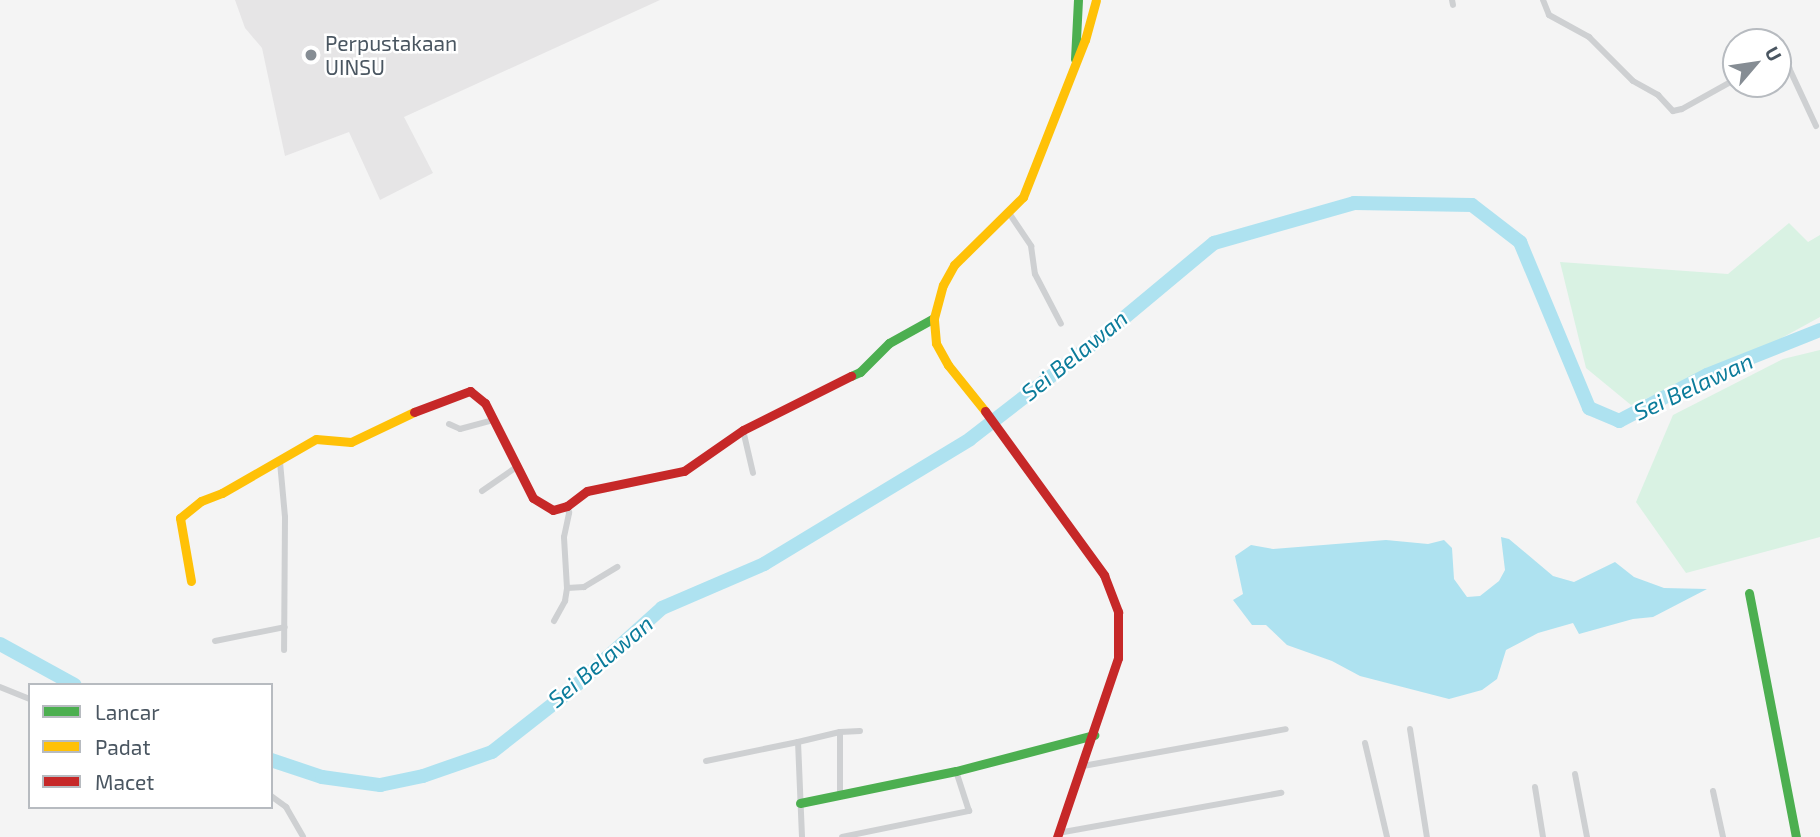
<!DOCTYPE html>
<html>
<head>
<meta charset="utf-8">
<style>
  body { margin:0 }
  #map { position:relative; width:1820px; height:837px; overflow:hidden; background:#f4f4f4; font-family:"Exo 2",sans-serif }
  div>[style] { position:absolute }
  .education>* { inset:0; background:#e6e5e6 }
  .green>* { inset:0; background:#d9f2e3 }
  .water>* { inset:0; background:#aee2f0 }
  .river>* { height:14px; margin:-7px; padding:0 7px; transform-origin:7px; border-radius:7px; background:#aee2f0 }
  .street>* { height:6px; margin:-3px; padding:0 3px; transform-origin:3px; border-radius:3px; background:#ced0d2 }
  .fast>* { height:9px; margin:-4.5px; padding:0 4.5px; transform-origin:4.5px; border-radius:4.5px; background:#4caf50 }
  .slow>* { height:9px; margin:-4.5px; padding:0 4.5px; transform-origin:4.5px; border-radius:4.5px; background:#ffc107 }
  .jam>* { height:9px; margin:-4.5px; padding:0 4.5px; transform-origin:4.5px; border-radius:4.5px; background:#c62828 }
  .dots>* { width:19px; height:19px; translate:-50% -50%; box-sizing:border-box; border:4px solid #fff; border-radius:50% }
  span { translate:-50% -50%; white-space:nowrap; text-align:center; line-height:1.15; -webkit-text-stroke:5px #fff; paint-order:stroke }
  .poi-label { font-size:21px; color:#4a5661 }
  .left { translate:0 -50%; text-align:left }
  .water-label { font-size:23px; color:#0c7c9b; font-style:italic }
  .legend { position:absolute; left:28px; top:683px; width:245px; height:126px; box-sizing:border-box; background:#fff; border:2px solid #b7bbc0; margin:0; padding:9px 12px; list-style:none; font-size:21px; color:#4a5661 }
  .legend li { display:flex; align-items:center; gap:14px; height:35px }
  .legend b { width:35px; border:2px solid #b7bbc0 }
  .north { position:absolute; left:1722px; top:28px; width:70px; height:70px; box-sizing:border-box; background:#fff; border:2px solid #b7bbc0; border-radius:50%; rotate:61deg; font-size:19px; font-weight:700; line-height:28px; text-align:center; color:#4a5661 }
  .north::after { content:''; display:block; margin:auto; width:24px; height:32px; background:#868d94; clip-path:polygon(50% 0,100% 100%,50% 72%,0 100%) }
</style>
</head>
<body>
<div id="map">
  <div class="education">
    <i style="clip-path:polygon(235px 0,660px 0,404px 117px,433px 173px,380px 200px,349px 132px,285px 156px,262px 48px,245px 28px)"></i>
  </div>
  <div class="green">
    <i style="clip-path:polygon(1789px 223px,1808px 242px,1820px 235px,1820px 317px,1754px 353px,1631px 405px,1586px 368px,1560px 262px,1728px 274px)"></i>
    <i style="clip-path:polygon(1820px 350px,1820px 537px,1686px 573px,1636px 502px,1673px 415px,1783px 359px)"></i>
  </div>
  <div class="water">
    <i style="clip-path:polygon(1501px 537px,1509px 539px,1553px 576px,1574px 582px,1615px 562px,1634px 577px,1664px 588px,1707px 589px,1653px 617px,1633px 619px,1579px 634px,1573px 623px,1538px 633px,1506px 650px,1497px 679px,1482px 690px,1449px 699px,1360px 676px,1332px 661px,1287px 645px,1266px 625px,1252px 625px,1233px 600px,1243px 594px,1235px 556px,1251px 545px,1273px 549px,1386px 540px,1428px 544px,1444px 540px,1452px 548px,1454px 579px,1467px 597px,1480px 596px,1499px 581px,1505px 570px)"></i>
  </div>
  <div class="river">
    <i style="left:0;top:644px;width:85px;rotate:28.7deg"></i>
    <i style="left:271px;top:760px;width:54px;rotate:18.4deg"></i>
    <i style="left:322px;top:777px;width:59px;rotate:7.9deg"></i>
    <i style="left:380px;top:785px;width:44px;rotate:-11.8deg"></i>
    <i style="left:423px;top:776px;width:73px;rotate:-19.2deg"></i>
    <i style="left:492px;top:752px;width:100px;rotate:-38.1deg"></i>
    <i style="left:571px;top:690px;width:122px;rotate:-42deg"></i>
    <i style="left:662px;top:608px;width:111px;rotate:-23.3deg"></i>
    <i style="left:764px;top:564px;width:241px;rotate:-31.2deg"></i>
    <i style="left:970px;top:439px;width:158px;rotate:-37.8deg"></i>
    <i style="left:1095px;top:342px;width:155px;rotate:-39.8deg"></i>
    <i style="left:1214px;top:243px;width:146px;rotate:-15.9deg"></i>
    <i style="left:1354px;top:203px;width:118px;rotate:1deg"></i>
    <i style="left:1472px;top:205px;width:61px;rotate:37.6deg"></i>
    <i style="left:1520px;top:242px;width:180px;rotate:67.4deg"></i>
    <i style="left:1589px;top:408px;width:33px;rotate:23deg"></i>
    <i style="left:1619px;top:421px;width:99px;rotate:-27.6deg"></i>
    <i style="left:1707px;top:375px;width:122px;rotate:-21.7deg"></i>
  </div>
  <div class="street">
    <i style="left:1452px;top:0;width:5px;rotate:79deg"></i>
    <i style="left:1543px;top:0;width:16px;rotate:68deg"></i>
    <i style="left:1549px;top:15px;width:46px;rotate:28.8deg"></i>
    <i style="left:1589px;top:37px;width:62px;rotate:45deg"></i>
    <i style="left:1633px;top:81px;width:29px;rotate:29deg"></i>
    <i style="left:1658px;top:95px;width:22px;rotate:47deg"></i>
    <i style="left:1673px;top:111px;width:9px;rotate:-13deg"></i>
    <i style="left:1682px;top:109px;width:62px;rotate:-29.1deg"></i>
    <i style="left:1778px;top:60px;width:14px;rotate:36deg"></i>
    <i style="left:1789px;top:68px;width:64px;rotate:65deg"></i>
    <i style="left:1009px;top:213px;width:40px;rotate:56deg"></i>
    <i style="left:1031px;top:246px;width:28px;rotate:82deg"></i>
    <i style="left:1035px;top:274px;width:56px;rotate:62.5deg"></i>
    <i style="left:449px;top:424px;width:12px;rotate:24deg"></i>
    <i style="left:460px;top:429px;width:35px;rotate:-15deg"></i>
    <i style="left:743px;top:430px;width:44px;rotate:76.9deg"></i>
    <i style="left:280px;top:462px;width:55px;rotate:84.8deg"></i>
    <i style="left:285px;top:517px;width:133px;rotate:90.4deg"></i>
    <i style="left:482px;top:491px;width:44px;rotate:-34.8deg"></i>
    <i style="left:567px;top:588px;width:17px;rotate:-3deg"></i>
    <i style="left:584px;top:587px;width:39px;rotate:-31deg"></i>
    <i style="left:554px;top:621px;width:23px;rotate:-61deg"></i>
    <i style="left:565px;top:601px;width:13px;rotate:-81deg"></i>
    <i style="left:567px;top:588px;width:51px;rotate:-93.4deg"></i>
    <i style="left:564px;top:537px;width:25px;rotate:-78deg"></i>
    <i style="left:569px;top:513px;width:7px;rotate:-106deg"></i>
    <i style="left:215px;top:641px;width:71px;rotate:-11.3deg"></i>
    <i style="left:0;top:687px;width:32px;rotate:22deg"></i>
    <i style="left:1410px;top:729px;width:109px;rotate:81.1deg"></i>
    <i style="left:840px;top:732px;width:62px;rotate:90deg"></i>
    <i style="left:1365px;top:743px;width:97px;rotate:76.8deg"></i>
    <i style="left:706px;top:761px;width:94px;rotate:-11.7deg"></i>
    <i style="left:1083px;top:766px;width:206px;rotate:-10.3deg"></i>
    <i style="left:1575px;top:774px;width:64px;rotate:79.2deg"></i>
    <i style="left:1535px;top:787px;width:51px;rotate:80.9deg"></i>
    <i style="left:1713px;top:791px;width:47px;rotate:77.7deg"></i>
    <i style="left:271px;top:796px;width:19px;rotate:36deg"></i>
    <i style="left:286px;top:807px;width:34px;rotate:60deg"></i>
    <i style="left:1058px;top:833px;width:227px;rotate:-10.2deg"></i>
    <i style="left:802px;top:837px;width:95px;rotate:-92.4deg"></i>
    <i style="left:798px;top:742px;width:43px;rotate:-13.4deg"></i>
    <i style="left:840px;top:732px;width:20px;rotate:-3deg"></i>
    <i style="left:842px;top:837px;width:130px;rotate:-11.6deg"></i>
    <i style="left:969px;top:811px;width:42px;rotate:-108deg"></i>
  </div>
  <div class="fast">
    <i style="left:1075px;top:59px;width:59px;rotate:-87.1deg"></i>
    <i style="left:851px;top:376px;width:10px;rotate:-24deg"></i>
    <i style="left:860px;top:372px;width:41px;rotate:-45deg"></i>
    <i style="left:889px;top:343px;width:51px;rotate:-29.1deg"></i>
    <i style="left:1749px;top:593px;width:248px;rotate:79.1deg"></i>
    <i style="left:800px;top:803px;width:159px;rotate:-11.6deg"></i>
    <i style="left:956px;top:771px;width:143px;rotate:-14.6deg"></i>
  </div>
  <div class="slow">
    <i style="left:985px;top:411px;width:59px;rotate:-128.8deg"></i>
    <i style="left:948px;top:365px;width:25px;rotate:-119deg"></i>
    <i style="left:936px;top:343px;width:25px;rotate:-95deg"></i>
    <i style="left:934px;top:318px;width:34px;rotate:-75deg"></i>
    <i style="left:943px;top:285px;width:23px;rotate:-61deg"></i>
    <i style="left:954px;top:265px;width:97px;rotate:-44.6deg"></i>
    <i style="left:1023px;top:197px;width:169px;rotate:-68.5deg"></i>
    <i style="left:1085px;top:40px;width:41px;rotate:-74.6deg"></i>
    <i style="left:191px;top:581px;width:64px;rotate:-99.9deg"></i>
    <i style="left:180px;top:518px;width:27px;rotate:-39deg"></i>
    <i style="left:201px;top:501px;width:22px;rotate:-21deg"></i>
    <i style="left:222px;top:493px;width:108px;rotate:-29.9deg"></i>
    <i style="left:316px;top:439px;width:35px;rotate:5deg"></i>
    <i style="left:351px;top:442px;width:70px;rotate:-25.5deg"></i>
  </div>
  <div class="jam">
    <i style="left:985px;top:411px;width:203px;rotate:54deg"></i>
    <i style="left:1104px;top:575px;width:40px;rotate:69deg"></i>
    <i style="left:1118px;top:612px;width:46px;rotate:90deg"></i>
    <i style="left:1118px;top:658px;width:189px;rotate:108.8deg"></i>
    <i style="left:414px;top:412px;width:60px;rotate:-20.6deg"></i>
    <i style="left:470px;top:391px;width:19px;rotate:39deg"></i>
    <i style="left:485px;top:403px;width:106px;rotate:63.2deg"></i>
    <i style="left:533px;top:498px;width:23px;rotate:31deg"></i>
    <i style="left:553px;top:510px;width:15px;rotate:-16deg"></i>
    <i style="left:567px;top:506px;width:25px;rotate:-37deg"></i>
    <i style="left:587px;top:491px;width:99px;rotate:-11.7deg"></i>
    <i style="left:684px;top:471px;width:72px;rotate:-34.8deg"></i>
    <i style="left:743px;top:430px;width:121px;rotate:-26.6deg"></i>
  </div>
  <div class="dots">
    <i style="left:311px;top:55px;background:#868d94"></i>
  </div>
  <div class="poi-label">
    <span class="left" style="left:325px;top:55px">Perpustakaan<br>UINSU</span>
  </div>
  <div class="water-label">
    <span style="left:1074px;top:355px;rotate:-39deg">Sei Belawan</span>
    <span style="left:1693px;top:386px;rotate:-25deg">Sei Belawan</span>
    <span style="left:600px;top:661px;rotate:-40deg">Sei Belawan</span>
  </div>
  <ul class="legend">
  <li><b style="height:9px;background:#4caf50"></b>Lancar</li>
  <li><b style="height:9px;background:#ffc107"></b>Padat</li>
  <li><b style="height:9px;background:#c62828"></b>Macet</li>
  </ul>
  <div class="north">U</div>
</div>
</body>
</html>
